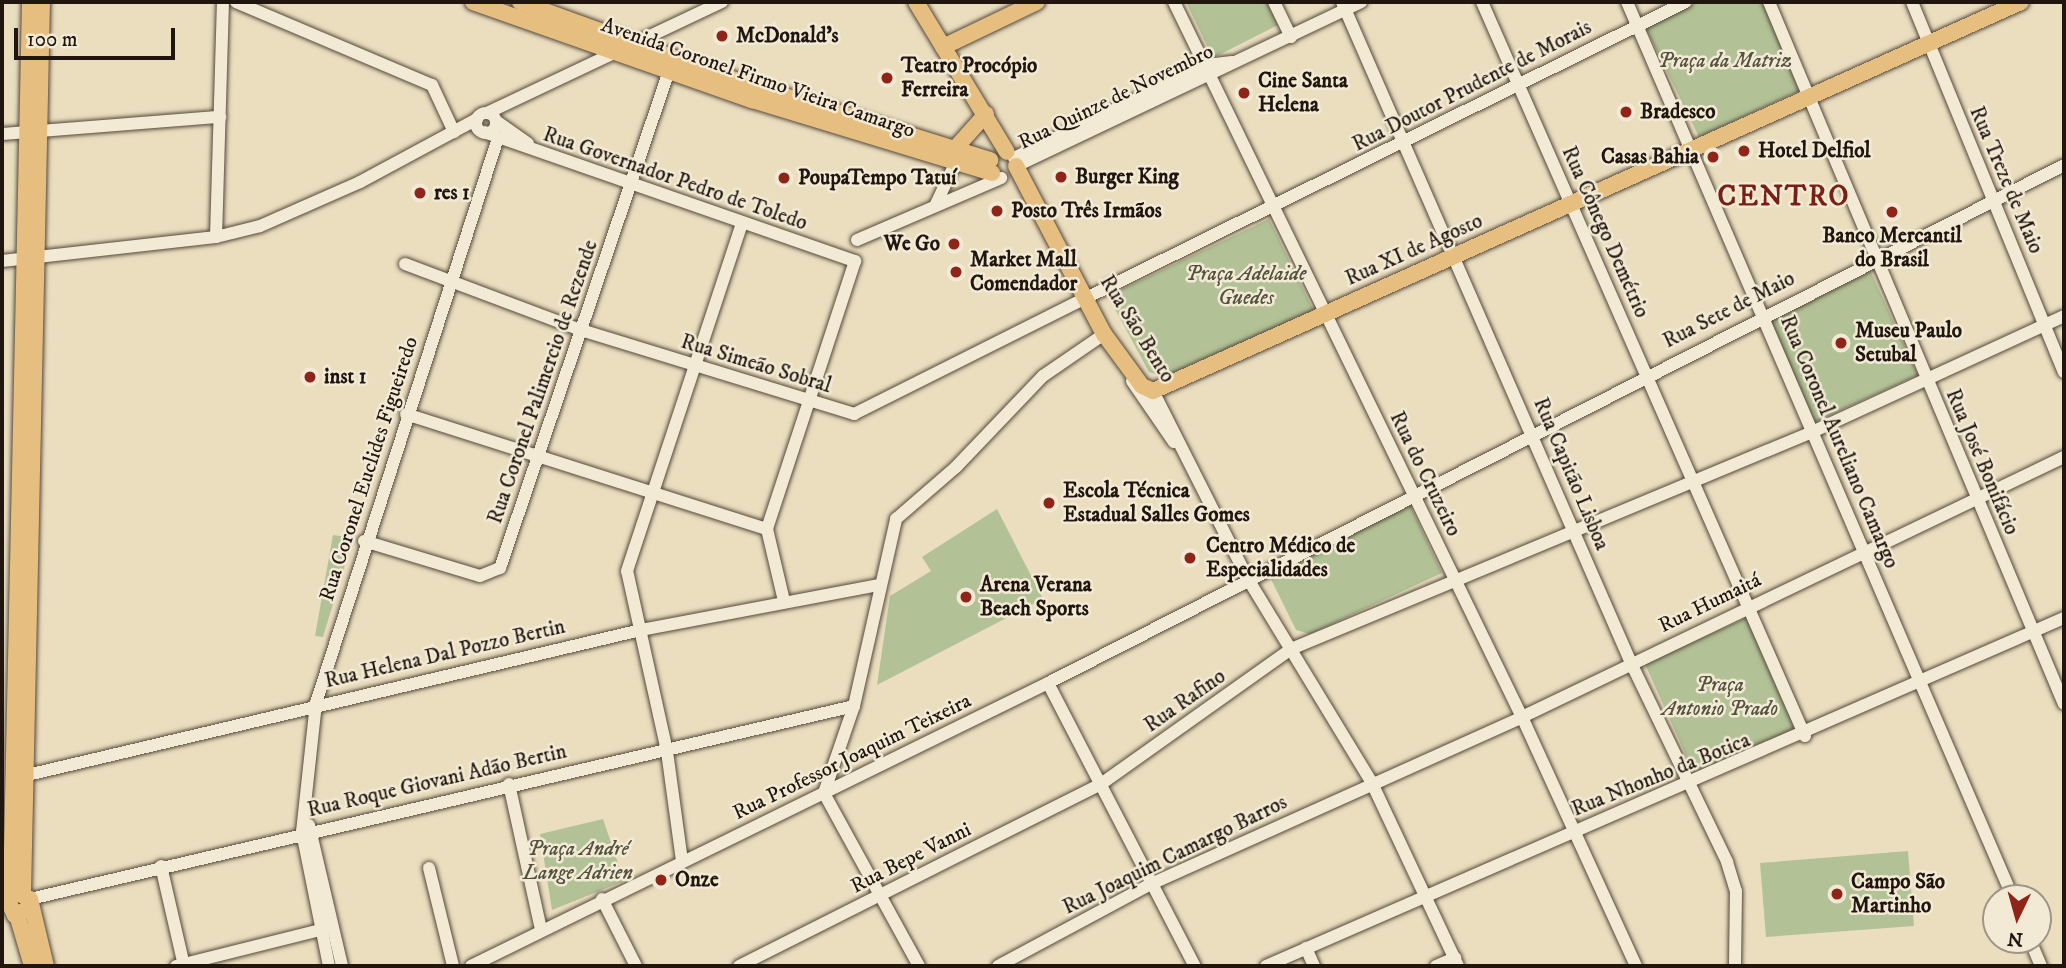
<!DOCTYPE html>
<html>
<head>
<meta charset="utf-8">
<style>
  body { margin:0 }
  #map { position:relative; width:2066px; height:968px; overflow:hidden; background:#ebdebf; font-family:"IM FELL DW Pica",serif }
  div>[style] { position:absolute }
  .green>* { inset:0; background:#b2c296 }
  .roads { filter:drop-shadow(0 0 2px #54483b) drop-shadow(0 0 2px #54483b) }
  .minor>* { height:12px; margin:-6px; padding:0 6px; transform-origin:6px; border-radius:6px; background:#f2ead5 }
  .minor>.ring { margin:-6px; padding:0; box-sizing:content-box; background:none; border:12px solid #f2ead5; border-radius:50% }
  .major>* { height:16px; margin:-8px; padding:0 8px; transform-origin:8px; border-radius:8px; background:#e6bf80 }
  .dots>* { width:19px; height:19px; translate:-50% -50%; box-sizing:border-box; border:4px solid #f2ead5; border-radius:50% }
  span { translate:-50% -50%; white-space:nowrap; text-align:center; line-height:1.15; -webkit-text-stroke:5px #f2ead5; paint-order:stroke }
  .poi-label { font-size:21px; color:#21160f; font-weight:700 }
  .left { translate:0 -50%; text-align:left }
  .right { translate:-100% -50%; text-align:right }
  .park-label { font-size:21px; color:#54523e; font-style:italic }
  .street-label { font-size:21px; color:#21160f }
  .district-label { font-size:28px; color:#7a1f14; font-weight:700; letter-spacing:2px }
  .frame { position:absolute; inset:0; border:4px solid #21160f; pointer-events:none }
  .north { position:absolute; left:1982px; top:884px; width:70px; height:70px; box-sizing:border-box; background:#f2ead5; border:2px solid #9e9586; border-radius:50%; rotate:185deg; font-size:19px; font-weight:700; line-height:28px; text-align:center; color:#21160f }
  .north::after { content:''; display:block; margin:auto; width:24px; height:32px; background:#8f2418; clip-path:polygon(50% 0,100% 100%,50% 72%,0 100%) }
  .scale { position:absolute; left:14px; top:28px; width:161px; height:32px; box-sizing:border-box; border:4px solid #21160f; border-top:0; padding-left:9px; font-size:21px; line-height:24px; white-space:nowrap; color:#21160f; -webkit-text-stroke:5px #f2ead5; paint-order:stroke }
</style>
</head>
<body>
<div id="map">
  <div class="green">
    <i style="clip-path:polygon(1186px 2px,1267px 2px,1278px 25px,1213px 58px)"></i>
    <i style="clip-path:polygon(1694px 2px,1763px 2px,1799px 91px,1699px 137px,1644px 24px)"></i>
    <i style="clip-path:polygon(1269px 219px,1314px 311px,1163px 377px,1149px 372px,1108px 296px)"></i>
    <i style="clip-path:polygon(1869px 268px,1918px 375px,1815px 422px,1768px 316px)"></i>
    <i style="clip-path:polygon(1409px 503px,1442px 573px,1310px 634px,1296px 630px,1269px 575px)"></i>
    <i style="clip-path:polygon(997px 509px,1043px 599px,877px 685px,890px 596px,931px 571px,922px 557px)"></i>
    <i style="clip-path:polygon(333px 535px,353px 538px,323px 637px,315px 636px)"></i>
    <i style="clip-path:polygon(1746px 618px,1795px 729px,1694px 773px,1645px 664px)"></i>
    <i style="clip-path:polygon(603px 819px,624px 881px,552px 910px,540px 834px)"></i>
    <i style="clip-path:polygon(1908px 851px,1914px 926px,1766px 937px,1760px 863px)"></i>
  </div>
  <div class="roads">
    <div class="minor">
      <i style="left:236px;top:2px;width:213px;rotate:23deg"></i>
      <i style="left:432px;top:85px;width:52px;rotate:64.9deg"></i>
      <i style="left:1174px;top:2px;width:795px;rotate:64.05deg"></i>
      <i style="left:1522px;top:717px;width:274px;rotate:65.4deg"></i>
      <i style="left:1274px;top:2px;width:39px;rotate:64deg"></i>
      <i style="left:1342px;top:2px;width:721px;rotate:66.38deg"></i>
      <i style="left:1631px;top:663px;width:221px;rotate:64.2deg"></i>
      <i style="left:1727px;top:862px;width:30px;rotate:73deg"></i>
      <i style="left:1736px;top:891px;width:75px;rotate:90.8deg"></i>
      <i style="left:1482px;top:2px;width:802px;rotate:66.25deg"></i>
      <i style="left:1627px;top:2px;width:976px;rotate:66.69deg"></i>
      <i style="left:1769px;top:2px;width:761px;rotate:67.21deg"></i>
      <i style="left:1912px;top:2px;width:400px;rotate:67.7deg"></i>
      <i style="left:487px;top:113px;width:260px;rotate:-25.3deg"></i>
      <i class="ring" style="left:476px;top:113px;width:8px;height:8px"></i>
      <i style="left:496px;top:121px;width:39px;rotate:35deg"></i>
      <i style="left:484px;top:132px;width:393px;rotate:19.2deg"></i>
      <i style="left:855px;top:261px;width:282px;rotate:108.2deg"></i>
      <i style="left:2px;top:134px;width:219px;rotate:-4.5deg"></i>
      <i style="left:1014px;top:158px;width:214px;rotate:-25.7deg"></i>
      <i style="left:1207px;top:65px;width:25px;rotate:-7deg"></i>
      <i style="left:1016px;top:166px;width:382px;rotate:-25.4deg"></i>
      <i style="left:936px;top:204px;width:42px;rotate:-64.7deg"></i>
      <i style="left:954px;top:166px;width:13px;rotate:-94deg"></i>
      <i style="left:216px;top:237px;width:235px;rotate:-88.3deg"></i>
      <i style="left:857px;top:240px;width:157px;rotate:-23.3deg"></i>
      <i style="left:2px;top:261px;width:215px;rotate:-6.4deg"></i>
      <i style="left:216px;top:237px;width:45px;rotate:-14deg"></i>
      <i style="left:260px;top:226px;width:109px;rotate:-23.7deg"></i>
      <i style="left:360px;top:182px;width:133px;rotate:-28.3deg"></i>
      <i style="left:405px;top:264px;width:188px;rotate:20.6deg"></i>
      <i style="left:581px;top:330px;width:286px;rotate:17.1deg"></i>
      <i style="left:854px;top:414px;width:257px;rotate:-26.6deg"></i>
      <i style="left:1092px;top:295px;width:662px;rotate:-26.26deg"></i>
      <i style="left:1132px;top:381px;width:74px;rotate:55.5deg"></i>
      <i style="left:1153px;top:391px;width:211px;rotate:63.2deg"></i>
      <i style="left:1248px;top:579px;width:237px;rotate:58.7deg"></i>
      <i style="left:1371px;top:781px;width:204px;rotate:64.8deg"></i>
      <i style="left:406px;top:414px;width:379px;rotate:17.7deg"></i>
      <i style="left:767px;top:529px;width:74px;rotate:76.7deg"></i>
      <i style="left:364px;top:541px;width:121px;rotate:16.8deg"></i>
      <i style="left:480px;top:576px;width:22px;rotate:-22deg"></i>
      <i style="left:500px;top:568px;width:525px;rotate:-71.22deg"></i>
      <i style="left:1048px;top:683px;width:319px;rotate:62.6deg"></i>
      <i style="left:19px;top:777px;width:639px;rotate:-13.3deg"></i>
      <i style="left:641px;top:630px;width:242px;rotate:-10.7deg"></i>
      <i style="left:509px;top:784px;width:148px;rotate:77.6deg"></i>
      <i style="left:309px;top:825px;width:145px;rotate:76.8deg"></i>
      <i style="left:682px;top:861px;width:111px;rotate:-97.8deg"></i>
      <i style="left:667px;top:751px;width:184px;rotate:-102.5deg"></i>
      <i style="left:627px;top:571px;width:367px;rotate:-71.7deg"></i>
      <i style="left:161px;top:866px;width:103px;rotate:77deg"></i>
      <i style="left:429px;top:868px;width:101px;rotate:76.2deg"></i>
      <i style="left:30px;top:899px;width:846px;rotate:-13.18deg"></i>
      <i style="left:602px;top:899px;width:75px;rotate:63.1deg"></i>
      <i style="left:2030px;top:940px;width:28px;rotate:67deg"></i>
      <i style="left:1306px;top:948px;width:20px;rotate:66deg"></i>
      <i style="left:176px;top:966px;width:161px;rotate:-14deg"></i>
      <i style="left:329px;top:966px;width:137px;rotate:-101.4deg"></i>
      <i style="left:302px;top:832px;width:130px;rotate:-83.8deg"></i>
      <i style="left:316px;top:703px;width:594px;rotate:-72.15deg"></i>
      <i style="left:471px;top:966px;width:643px;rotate:-26.13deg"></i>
      <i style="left:1048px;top:683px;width:1140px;rotate:-27.01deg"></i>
      <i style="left:739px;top:966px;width:405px;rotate:-26.7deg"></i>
      <i style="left:1101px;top:784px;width:233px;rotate:-35.4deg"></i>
      <i style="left:1291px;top:649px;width:564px;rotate:-22.61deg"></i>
      <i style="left:1812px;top:432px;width:277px;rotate:-24.7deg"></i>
      <i style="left:919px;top:966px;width:197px;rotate:-118.8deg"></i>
      <i style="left:824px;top:793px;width:92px;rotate:-71deg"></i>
      <i style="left:854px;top:706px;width:192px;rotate:-77.3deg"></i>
      <i style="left:896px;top:519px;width:79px;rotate:-40.9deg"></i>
      <i style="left:956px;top:467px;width:126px;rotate:-46.3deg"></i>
      <i style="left:1043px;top:376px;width:74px;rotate:-34.5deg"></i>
      <i style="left:1104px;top:334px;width:9px;rotate:54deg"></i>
      <i style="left:998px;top:966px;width:174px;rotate:-28.2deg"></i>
      <i style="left:1151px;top:884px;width:407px;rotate:-24.2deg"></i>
      <i style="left:1522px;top:717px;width:601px;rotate:-25.63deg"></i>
      <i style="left:1266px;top:966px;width:871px;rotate:-23.56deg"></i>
      <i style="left:1436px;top:966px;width:21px;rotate:-23deg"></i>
    </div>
    <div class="major">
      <i style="left:473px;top:2px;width:296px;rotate:19.4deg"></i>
      <i style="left:752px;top:100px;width:251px;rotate:16.9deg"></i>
      <i style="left:520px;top:2px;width:240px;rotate:19.9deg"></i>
      <i style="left:746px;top:84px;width:256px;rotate:17.3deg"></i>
      <i style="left:916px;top:2px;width:175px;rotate:58.8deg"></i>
      <i style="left:943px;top:47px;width:104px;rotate:-25.6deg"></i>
      <i style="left:952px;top:152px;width:51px;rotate:-48.2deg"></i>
      <i style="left:1016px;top:166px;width:190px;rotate:62.4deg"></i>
      <i style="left:1104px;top:334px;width:64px;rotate:53.8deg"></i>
      <i style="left:1142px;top:386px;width:12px;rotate:24deg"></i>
      <i style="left:1153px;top:391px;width:951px;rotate:-24.14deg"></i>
      <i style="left:23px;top:892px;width:890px;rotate:-88.78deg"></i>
      <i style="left:11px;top:896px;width:894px;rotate:-88.78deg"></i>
      <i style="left:30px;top:908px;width:17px;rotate:155deg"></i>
      <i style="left:15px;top:915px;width:16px;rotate:-117deg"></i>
      <i style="left:8px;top:901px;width:12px;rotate:-48deg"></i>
      <i style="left:16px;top:892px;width:16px;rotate:27deg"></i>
      <i style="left:30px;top:899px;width:69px;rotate:76.6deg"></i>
      <i style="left:17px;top:915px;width:53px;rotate:73.6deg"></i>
    </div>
  </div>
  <div class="dots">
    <i style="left:722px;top:36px;background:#8f2418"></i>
    <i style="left:887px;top:78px;background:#8f2418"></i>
    <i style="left:1244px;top:93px;background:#8f2418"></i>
    <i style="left:1626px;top:112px;background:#8f2418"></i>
    <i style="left:1744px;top:151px;background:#8f2418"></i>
    <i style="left:1713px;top:157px;background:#8f2418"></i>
    <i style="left:1061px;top:177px;background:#8f2418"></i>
    <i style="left:784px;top:178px;background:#8f2418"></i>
    <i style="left:420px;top:193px;background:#8f2418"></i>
    <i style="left:997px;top:211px;background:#8f2418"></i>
    <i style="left:1892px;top:212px;background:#8f2418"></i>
    <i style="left:954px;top:244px;background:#8f2418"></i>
    <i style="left:956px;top:272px;background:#8f2418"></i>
    <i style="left:1841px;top:343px;background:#8f2418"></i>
    <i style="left:310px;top:377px;background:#8f2418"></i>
    <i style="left:1049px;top:503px;background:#8f2418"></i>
    <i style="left:1190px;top:558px;background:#8f2418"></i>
    <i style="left:966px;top:597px;background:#8f2418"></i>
    <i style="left:661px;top:880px;background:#8f2418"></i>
    <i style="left:1837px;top:894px;background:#8f2418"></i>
  </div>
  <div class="poi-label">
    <span class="left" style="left:736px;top:36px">McDonald's</span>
    <span class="left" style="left:901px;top:78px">Teatro Procópio<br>Ferreira</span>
    <span class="left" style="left:1258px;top:93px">Cine Santa<br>Helena</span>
    <span class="left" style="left:1640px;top:112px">Bradesco</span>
    <span class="left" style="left:1758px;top:151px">Hotel Delfiol</span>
    <span class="right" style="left:1699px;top:157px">Casas Bahia</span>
    <span class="left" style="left:1075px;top:177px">Burger King</span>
    <span class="left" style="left:798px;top:178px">PoupaTempo Tatuí</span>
    <span class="left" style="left:434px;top:193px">res 1</span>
    <span class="left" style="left:1011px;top:211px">Posto Três Irmãos</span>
    <span style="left:1892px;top:248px">Banco Mercantil<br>do Brasil</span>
    <span class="right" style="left:940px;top:244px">We Go</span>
    <span class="left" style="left:970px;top:272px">Market Mall<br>Comendador</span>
    <span class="left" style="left:1855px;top:343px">Museu Paulo<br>Setubal</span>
    <span class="left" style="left:324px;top:377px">inst 1</span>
    <span class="left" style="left:1063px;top:503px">Escola Técnica<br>Estadual Salles Gomes</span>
    <span class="left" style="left:1206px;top:558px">Centro Médico de<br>Especialidades</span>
    <span class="left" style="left:980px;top:597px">Arena Verana<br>Beach Sports</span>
    <span class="left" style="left:675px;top:880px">Onze</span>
    <span class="left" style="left:1851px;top:894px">Campo São<br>Martinho</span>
  </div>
  <div class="park-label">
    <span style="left:1725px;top:61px">Praça da Matriz</span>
    <span style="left:1246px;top:286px">Praça Adelaide<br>Guedes</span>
    <span style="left:1720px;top:697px">Praça<br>Antonio Prado</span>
    <span style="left:578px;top:861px">Praça André<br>Lange Adrien</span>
  </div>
  <div class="street-label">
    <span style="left:758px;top:78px;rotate:19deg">Avenida Coronel Firmo Vieira Camargo</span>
    <span style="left:1472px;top:86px;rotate:-27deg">Rua Doutor Prudente de Morais</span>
    <span style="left:1116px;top:97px;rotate:-26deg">Rua Quinze de Novembro</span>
    <span style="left:675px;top:179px;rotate:19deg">Rua Governador Pedro de Toledo</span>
    <span style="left:2006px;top:180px;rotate:67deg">Rua Treze de Maio</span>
    <span style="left:1605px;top:232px;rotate:66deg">Rua Cônego Demétrio</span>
    <span style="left:1414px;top:250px;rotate:-24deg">Rua XI de Agosto</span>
    <span style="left:1729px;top:310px;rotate:-27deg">Rua Sete de Maio</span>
    <span style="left:1137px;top:329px;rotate:58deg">Rua São Bento</span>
    <span style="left:756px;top:364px;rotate:17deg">Rua Simeão Sobral</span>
    <span style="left:543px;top:382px;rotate:-71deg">Rua Coronel Palimercio de Rezende</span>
    <span style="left:1839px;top:442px;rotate:67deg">Rua Coronel Aureliano Camargo</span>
    <span style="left:1982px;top:462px;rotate:67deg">Rua José Bonifácio</span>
    <span style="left:369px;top:469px;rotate:-72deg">Rua Coronel Euclides Figueiredo</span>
    <span style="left:1425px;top:474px;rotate:64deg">Rua do Cruzeiro</span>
    <span style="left:1571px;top:474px;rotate:67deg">Rua Capitão Lisboa</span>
    <span style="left:1710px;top:603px;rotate:-26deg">Rua Humaitá</span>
    <span style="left:445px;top:654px;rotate:-13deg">Rua Helena Dal Pozzo Bertin</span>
    <span style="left:1185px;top:701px;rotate:-35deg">Rua Rafino</span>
    <span style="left:852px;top:757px;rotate:-26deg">Rua Professor Joaquim Teixeira</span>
    <span style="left:1661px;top:775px;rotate:-22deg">Rua Nhonho da Botica</span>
    <span style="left:437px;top:781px;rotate:-13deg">Rua Roque Giovani Adão Bertin</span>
    <span style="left:1175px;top:855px;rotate:-26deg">Rua Joaquim Camargo Barros</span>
    <span style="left:911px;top:858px;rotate:-27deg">Rua Bepe Vanni</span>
  </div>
  <div class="district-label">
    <span style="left:1784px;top:197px">CENTRO</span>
  </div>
  <div class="frame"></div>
  <div class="north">N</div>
  <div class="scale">100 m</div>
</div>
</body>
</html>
